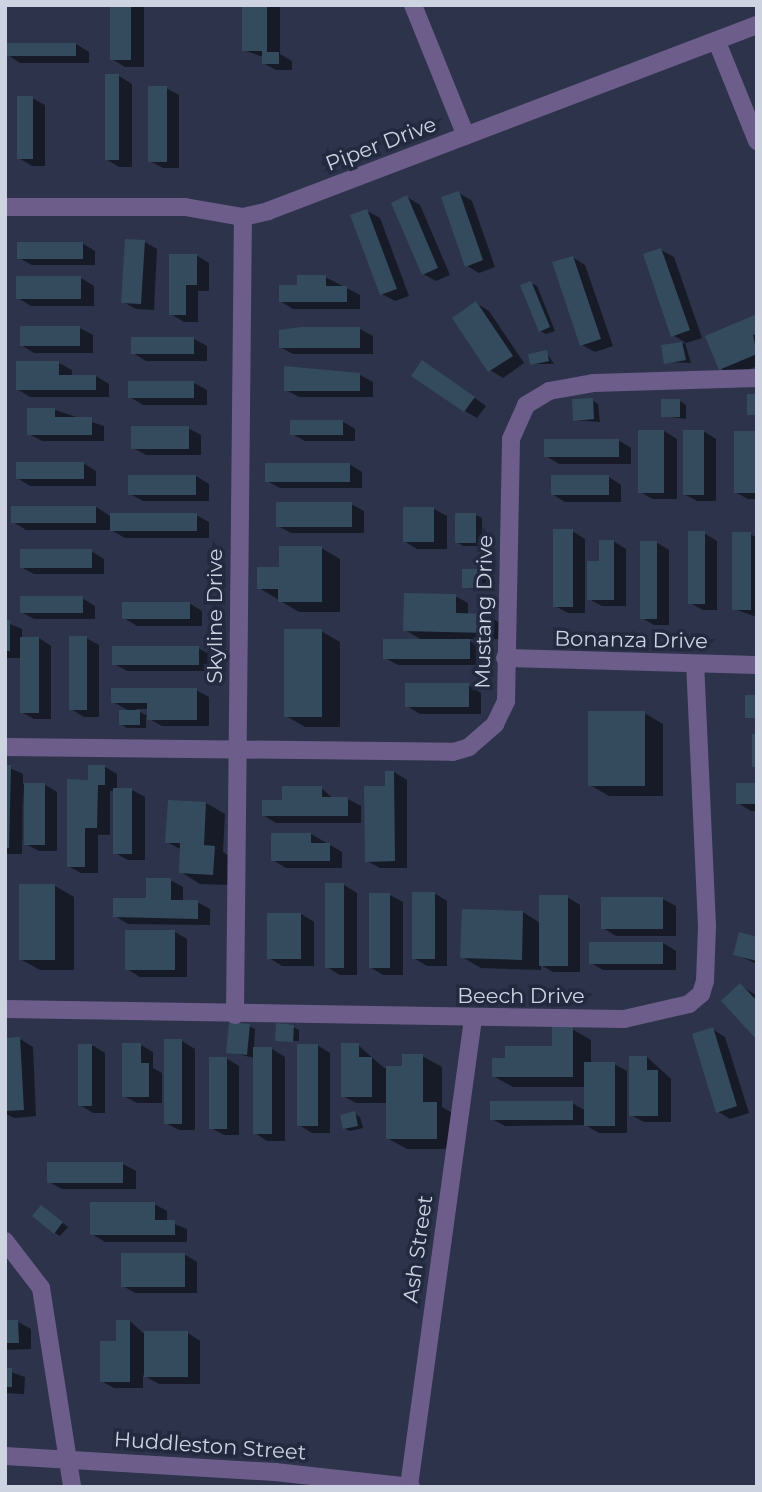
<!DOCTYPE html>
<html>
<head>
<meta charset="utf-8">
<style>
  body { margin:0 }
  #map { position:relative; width:762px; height:1492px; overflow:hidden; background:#2c334a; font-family:Montserrat,sans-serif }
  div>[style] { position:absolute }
  .shadow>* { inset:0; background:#0007 }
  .building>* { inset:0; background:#344b5e }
  .minor>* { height:18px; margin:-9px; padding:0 9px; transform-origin:9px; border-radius:9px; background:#6d5d8a }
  span { translate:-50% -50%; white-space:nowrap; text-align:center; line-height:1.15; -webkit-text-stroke:7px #23293f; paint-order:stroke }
  .street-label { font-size:21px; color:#ced3e2 }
  .frame { position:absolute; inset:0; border:7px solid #ced3e2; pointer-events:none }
</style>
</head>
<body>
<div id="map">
  <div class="shadow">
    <i style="clip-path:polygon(112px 5px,144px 5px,144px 67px,125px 67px,112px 59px)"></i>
    <i style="clip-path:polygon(244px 5px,280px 5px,280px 54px,292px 61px,292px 70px,276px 70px,263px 63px,263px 57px,244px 50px)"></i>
    <i style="clip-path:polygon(76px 44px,89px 52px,89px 63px,20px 63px,8px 55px)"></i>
    <i style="clip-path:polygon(119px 76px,132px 84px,132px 167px,119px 167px,106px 159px)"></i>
    <i style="clip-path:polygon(166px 88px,179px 95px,179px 168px,163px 168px,150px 161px)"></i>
    <i style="clip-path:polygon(32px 98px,45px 105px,45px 166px,32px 166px,19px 158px)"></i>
    <i style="clip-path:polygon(459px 193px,472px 201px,495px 267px,479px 273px,466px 265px)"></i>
    <i style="clip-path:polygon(407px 197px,420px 205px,450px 275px,436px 281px,423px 274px)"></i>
    <i style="clip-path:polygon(367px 211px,380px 218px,409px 296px,395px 301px,382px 294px)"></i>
    <i style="clip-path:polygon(145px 242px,157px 249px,154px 310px,136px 309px,123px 302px)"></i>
    <i style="clip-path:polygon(82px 243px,95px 251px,95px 265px,32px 265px,19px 258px)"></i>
    <i style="clip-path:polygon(661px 250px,674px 257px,702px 338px,686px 343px,673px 335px)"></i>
    <i style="clip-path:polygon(196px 255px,209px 263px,209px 291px,198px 291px,198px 322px,184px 322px,171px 314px)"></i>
    <i style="clip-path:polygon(572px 257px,585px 265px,613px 346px,595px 352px,582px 345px)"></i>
    <i style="clip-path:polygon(325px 277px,360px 295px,360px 309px,293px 309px,280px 301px,299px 286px)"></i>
    <i style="clip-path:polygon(81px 278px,94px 286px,94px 306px,31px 306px,18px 298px)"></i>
    <i style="clip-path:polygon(531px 283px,537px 286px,555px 331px,546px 334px,540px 331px)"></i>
    <i style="clip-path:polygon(476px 303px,489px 311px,524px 363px,503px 378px,490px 370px)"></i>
    <i style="clip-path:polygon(757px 316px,757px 366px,733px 376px,720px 368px)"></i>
    <i style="clip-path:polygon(80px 328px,93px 335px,93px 353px,34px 353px,21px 345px)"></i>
    <i style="clip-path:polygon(360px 329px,373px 336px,373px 354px,293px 354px,280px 347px,280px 332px)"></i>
    <i style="clip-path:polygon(194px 339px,207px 346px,207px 361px,146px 361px,133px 353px)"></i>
    <i style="clip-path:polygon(685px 343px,691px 363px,666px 362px,663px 347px)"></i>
    <i style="clip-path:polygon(546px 352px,554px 364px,532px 364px)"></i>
    <i style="clip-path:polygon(59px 363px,72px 370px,72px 376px,96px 376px,109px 384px,109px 397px,30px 397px,17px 389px)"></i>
    <i style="clip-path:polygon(286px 368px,360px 375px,373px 382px,373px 397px,299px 397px,286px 390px)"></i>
    <i style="clip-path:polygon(435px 370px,486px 406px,477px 418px,465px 411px)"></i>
    <i style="clip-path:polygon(194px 383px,207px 390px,207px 405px,143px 405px,130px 397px)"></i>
    <i style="clip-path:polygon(592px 400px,598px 404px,600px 422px,574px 420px)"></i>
    <i style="clip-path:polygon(680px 401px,686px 405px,686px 419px,663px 416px)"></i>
    <i style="clip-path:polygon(55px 410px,104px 426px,104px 441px,42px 441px,29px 434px)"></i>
    <i style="clip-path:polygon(342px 421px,355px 429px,355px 441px,305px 441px,292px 434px)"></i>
    <i style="clip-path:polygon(188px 428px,201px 435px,201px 455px,146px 455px,133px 448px)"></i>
    <i style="clip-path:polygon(664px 431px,677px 439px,677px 499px,653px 499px,640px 492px)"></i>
    <i style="clip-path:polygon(703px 431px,716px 439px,716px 501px,697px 501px,684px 494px)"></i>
    <i style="clip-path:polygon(757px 433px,757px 499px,748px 499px,735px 492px)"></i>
    <i style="clip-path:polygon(618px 440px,631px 448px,631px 464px,559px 464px,546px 456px)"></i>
    <i style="clip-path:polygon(83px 463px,96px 471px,96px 486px,30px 486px,17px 478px)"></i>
    <i style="clip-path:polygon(349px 464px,362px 472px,362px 488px,280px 488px,267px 481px)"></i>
    <i style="clip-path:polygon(196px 476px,209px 484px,209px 501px,143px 501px,130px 494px)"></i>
    <i style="clip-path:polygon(609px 477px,621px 485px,621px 502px,565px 502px,552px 494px)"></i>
    <i style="clip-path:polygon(351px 504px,364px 511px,364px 533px,291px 533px,278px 526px)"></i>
    <i style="clip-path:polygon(13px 507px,96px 507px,112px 517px,196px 515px,209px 522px,209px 538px,125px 538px,111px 530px,26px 530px,13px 522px)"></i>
    <i style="clip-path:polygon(434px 509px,447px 516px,447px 549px,417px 549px,404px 541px)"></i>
    <i style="clip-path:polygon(476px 515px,482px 518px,482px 546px,463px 546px,457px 542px)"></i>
    <i style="clip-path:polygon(572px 531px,585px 539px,585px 613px,568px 613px,555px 606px)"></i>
    <i style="clip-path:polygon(704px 533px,717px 541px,717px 610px,703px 610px,690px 603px)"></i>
    <i style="clip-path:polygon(750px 534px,757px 538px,757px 617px,734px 609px)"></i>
    <i style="clip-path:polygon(613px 541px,626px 549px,626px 606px,602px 606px,589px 599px)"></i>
    <i style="clip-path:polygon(656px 542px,669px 550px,669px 625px,654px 625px,642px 618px)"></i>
    <i style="clip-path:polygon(321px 548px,340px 559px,340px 612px,299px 612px,259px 588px,281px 569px)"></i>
    <i style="clip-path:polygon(91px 551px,104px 559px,104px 574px,34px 574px,21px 567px)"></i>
    <i style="clip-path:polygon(480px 571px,486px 574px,486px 591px,463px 587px)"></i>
    <i style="clip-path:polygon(455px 596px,468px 603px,468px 615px,487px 615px,500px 623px,500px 639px,466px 639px,482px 648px,482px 665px,398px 665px,385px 658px,422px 640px,405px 630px)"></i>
    <i style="clip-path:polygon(82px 598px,95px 606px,95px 619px,34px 619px,21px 612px)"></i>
    <i style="clip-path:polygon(189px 603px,202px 611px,202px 626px,137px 626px,124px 618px)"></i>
    <i style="clip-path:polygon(5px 622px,22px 629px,22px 638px,39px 638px,51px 646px,51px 719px,34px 719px,21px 712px,21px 658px,5px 658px)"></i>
    <i style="clip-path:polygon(321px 631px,340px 642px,340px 727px,305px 727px,286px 716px)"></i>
    <i style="clip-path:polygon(86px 638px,99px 645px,99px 717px,84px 717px,71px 709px)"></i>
    <i style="clip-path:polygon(198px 648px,211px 655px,211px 671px,127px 671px,114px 664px)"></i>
    <i style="clip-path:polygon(468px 685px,481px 693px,481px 714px,420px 714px,407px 706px)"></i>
    <i style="clip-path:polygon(evenodd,196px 690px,209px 697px,209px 726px,162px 726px,146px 717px,146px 728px,127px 728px,121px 724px,131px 712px,113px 702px,196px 690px,135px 709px,149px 709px,149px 717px,135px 709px)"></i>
    <i style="clip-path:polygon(644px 713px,663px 724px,663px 796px,609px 796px,590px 785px)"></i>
    <i style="clip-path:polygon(5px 766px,23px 774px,23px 784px,44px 784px,57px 792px,57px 851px,39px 851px,26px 844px,23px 787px,22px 854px,5px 854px)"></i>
    <i style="clip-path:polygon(105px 767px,117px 774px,117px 790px,132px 790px,145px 797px,145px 860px,128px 860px,115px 853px,115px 791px,110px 791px,110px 835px,98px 835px,98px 873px,81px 873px,68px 866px,89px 782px)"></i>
    <i style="clip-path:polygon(394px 772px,407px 780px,407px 868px,380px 868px,367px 861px)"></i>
    <i style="clip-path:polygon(757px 784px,757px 811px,751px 811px,738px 803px)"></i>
    <i style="clip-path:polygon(321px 788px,334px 799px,348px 799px,361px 806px,361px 823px,276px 823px,263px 815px,284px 802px)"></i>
    <i style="clip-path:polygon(206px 803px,225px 814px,223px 852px,234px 859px,232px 885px,200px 884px,181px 872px,182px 850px,167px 842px)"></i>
    <i style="clip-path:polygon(311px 834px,342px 852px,342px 868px,286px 868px,273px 860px)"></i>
    <i style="clip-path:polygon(170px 880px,183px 887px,183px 902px,197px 902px,210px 909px,210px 925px,128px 924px,115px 916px,148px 900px)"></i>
    <i style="clip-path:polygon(344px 885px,357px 893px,357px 975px,340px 975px,327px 967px)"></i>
    <i style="clip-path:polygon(55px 886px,74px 897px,74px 970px,40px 970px,20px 959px)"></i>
    <i style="clip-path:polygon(434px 893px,447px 901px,447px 966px,427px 966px,414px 958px)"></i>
    <i style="clip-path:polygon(390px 895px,403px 902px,403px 975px,383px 975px,370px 967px)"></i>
    <i style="clip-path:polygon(567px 897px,580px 905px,580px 972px,553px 972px,541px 965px,541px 970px,481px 968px,462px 957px,523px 912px,540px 923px)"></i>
    <i style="clip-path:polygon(663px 899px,676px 906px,676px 936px,616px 936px,603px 928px)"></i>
    <i style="clip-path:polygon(301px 914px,314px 922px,314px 966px,282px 966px,269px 958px)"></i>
    <i style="clip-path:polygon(175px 932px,187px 939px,187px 977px,140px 977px,127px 969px)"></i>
    <i style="clip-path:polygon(757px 939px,757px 964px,735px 954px)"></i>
    <i style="clip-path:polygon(663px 943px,676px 951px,676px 970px,603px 970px,591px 963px)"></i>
    <i style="clip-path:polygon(740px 985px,757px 996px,757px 1037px)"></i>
    <i style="clip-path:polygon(249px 1026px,255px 1029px,254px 1049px,272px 1049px,285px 1057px,285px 1141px,267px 1141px,255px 1133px,255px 1058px,228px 1052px)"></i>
    <i style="clip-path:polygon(293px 1027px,299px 1030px,299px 1041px,276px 1040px)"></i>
    <i style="clip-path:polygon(572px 1029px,591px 1040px,591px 1064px,614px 1064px,627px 1071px,627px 1133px,599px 1133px,585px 1125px,505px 1126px,492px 1119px,572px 1103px,586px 1111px,586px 1087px,513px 1087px,493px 1076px,507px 1060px,554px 1048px)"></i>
    <i style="clip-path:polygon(712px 1029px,725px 1037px,749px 1113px,730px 1119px,717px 1111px)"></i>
    <i style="clip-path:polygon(20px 1039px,33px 1047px,36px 1116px,14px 1118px,5px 1113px,5px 1040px)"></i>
    <i style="clip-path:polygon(182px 1041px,195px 1049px,195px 1130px,179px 1130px,166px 1123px)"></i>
    <i style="clip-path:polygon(92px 1045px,105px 1053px,105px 1113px,93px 1113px,80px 1105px)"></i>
    <i style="clip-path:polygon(141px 1045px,153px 1052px,153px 1068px,162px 1073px,162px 1103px,137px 1103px,124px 1096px)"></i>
    <i style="clip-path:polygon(317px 1045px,330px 1053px,330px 1133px,312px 1133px,299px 1125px)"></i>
    <i style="clip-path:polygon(358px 1045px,384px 1068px,403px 1068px,422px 1056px,442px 1067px,442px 1107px,456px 1115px,456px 1149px,407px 1149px,387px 1138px,387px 1103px,356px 1103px,343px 1096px)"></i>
    <i style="clip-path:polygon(647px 1057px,671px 1079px,671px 1122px,644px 1122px,631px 1115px)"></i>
    <i style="clip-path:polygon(226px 1058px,239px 1066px,239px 1135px,224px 1135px,211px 1128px)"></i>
    <i style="clip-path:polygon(354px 1113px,360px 1117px,363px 1128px,350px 1131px,344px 1128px)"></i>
    <i style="clip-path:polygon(123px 1164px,136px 1171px,136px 1189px,62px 1189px,49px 1182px)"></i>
    <i style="clip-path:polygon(154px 1204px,167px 1211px,167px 1221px,187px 1229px,187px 1242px,105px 1242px,92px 1234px)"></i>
    <i style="clip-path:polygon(42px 1207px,68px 1227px,60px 1236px,55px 1233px)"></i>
    <i style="clip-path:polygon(184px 1254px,197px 1262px,197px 1293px,135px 1293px,123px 1286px)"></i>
    <i style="clip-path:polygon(118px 1321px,130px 1321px,143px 1333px,188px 1333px,200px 1341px,200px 1384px,159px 1384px,143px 1375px,143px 1388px,114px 1388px,101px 1381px,118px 1342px)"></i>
    <i style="clip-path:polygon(5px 1322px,18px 1322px,31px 1329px,31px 1349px,5px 1350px)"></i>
    <i style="clip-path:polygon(5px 1370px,25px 1377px,24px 1394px,5px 1393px)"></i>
  </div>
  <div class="building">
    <i style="clip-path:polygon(110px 5px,131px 5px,131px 60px,110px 60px)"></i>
    <i style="clip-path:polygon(242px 5px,267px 5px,267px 52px,279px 52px,279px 64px,262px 64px,262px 51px,242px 51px)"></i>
    <i style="clip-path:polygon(6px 43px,76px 43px,76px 56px,6px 56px)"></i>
    <i style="clip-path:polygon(105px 74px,119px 74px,119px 160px,105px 160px)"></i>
    <i style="clip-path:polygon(148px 86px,167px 86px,167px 162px,148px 162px)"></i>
    <i style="clip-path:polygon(17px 96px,33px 96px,33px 159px,17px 159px)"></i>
    <i style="clip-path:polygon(459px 191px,483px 260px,465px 267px,441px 197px)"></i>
    <i style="clip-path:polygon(407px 195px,438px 268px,422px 275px,391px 203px)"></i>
    <i style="clip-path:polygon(367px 209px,397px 289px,380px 295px,350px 215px)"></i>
    <i style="clip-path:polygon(125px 239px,145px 240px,141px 304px,121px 303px)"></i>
    <i style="clip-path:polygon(17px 242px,83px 242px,83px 259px,17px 259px)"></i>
    <i style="clip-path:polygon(661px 248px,690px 330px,671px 337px,643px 254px)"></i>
    <i style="clip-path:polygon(169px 254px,197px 254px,197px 285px,186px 285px,186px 315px,169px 315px)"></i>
    <i style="clip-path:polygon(573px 256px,601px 339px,580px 346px,552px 262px)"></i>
    <i style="clip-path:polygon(297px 275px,326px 275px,326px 286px,347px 286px,347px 302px,279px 302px,279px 285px,297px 285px)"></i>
    <i style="clip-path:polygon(16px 276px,81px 276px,81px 299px,16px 299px)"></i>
    <i style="clip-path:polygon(531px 281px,550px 327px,539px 332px,520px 285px)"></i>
    <i style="clip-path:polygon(476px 301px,513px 356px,488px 372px,452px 318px)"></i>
    <i style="clip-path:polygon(757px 314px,757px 334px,753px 335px,757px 354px,719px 370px,705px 336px)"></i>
    <i style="clip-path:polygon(20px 326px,80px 326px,80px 346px,20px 346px)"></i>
    <i style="clip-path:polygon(301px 327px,360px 327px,360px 348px,279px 348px,279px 330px)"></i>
    <i style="clip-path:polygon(131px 337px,194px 337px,194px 354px,131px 354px)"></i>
    <i style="clip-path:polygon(682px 342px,686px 360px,664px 364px,661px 345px)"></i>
    <i style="clip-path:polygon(547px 350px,549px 361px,530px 365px,528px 354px)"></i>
    <i style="clip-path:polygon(422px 360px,475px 397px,464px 412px,411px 376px)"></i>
    <i style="clip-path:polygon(16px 361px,59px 361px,59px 375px,96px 375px,96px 390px,16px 390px)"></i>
    <i style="clip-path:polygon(284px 366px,360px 373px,360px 391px,284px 391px)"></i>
    <i style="clip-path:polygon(128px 381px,194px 381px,194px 398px,128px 398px)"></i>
    <i style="clip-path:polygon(747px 394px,757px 394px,757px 415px,747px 415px)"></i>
    <i style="clip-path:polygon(593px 398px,594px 419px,573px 421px,572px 399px)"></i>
    <i style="clip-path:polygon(661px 399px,680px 399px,680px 417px,661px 417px)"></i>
    <i style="clip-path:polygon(27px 408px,55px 408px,55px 417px,92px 417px,92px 435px,27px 435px)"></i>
    <i style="clip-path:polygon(290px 420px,343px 420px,343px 435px,290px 435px)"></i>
    <i style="clip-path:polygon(131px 426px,189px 426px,189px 449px,131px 449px)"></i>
    <i style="clip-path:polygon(638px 430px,664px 430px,664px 493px,638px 493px)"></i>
    <i style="clip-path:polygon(683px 430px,704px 430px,704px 495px,683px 495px)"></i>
    <i style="clip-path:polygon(734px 431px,757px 431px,757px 493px,734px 493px)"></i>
    <i style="clip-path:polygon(544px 439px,619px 439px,619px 457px,544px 457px)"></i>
    <i style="clip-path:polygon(16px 462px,84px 462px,84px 479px,16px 479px)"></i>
    <i style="clip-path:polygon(265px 463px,350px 463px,350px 482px,265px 482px)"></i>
    <i style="clip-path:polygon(128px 475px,196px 475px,196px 495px,128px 495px)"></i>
    <i style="clip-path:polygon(551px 475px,609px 475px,609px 495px,551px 495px)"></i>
    <i style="clip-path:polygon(276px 502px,352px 502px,352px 527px,276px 527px)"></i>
    <i style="clip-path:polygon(11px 506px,96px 506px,96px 523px,11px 523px)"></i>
    <i style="clip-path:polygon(403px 507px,434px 507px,434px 542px,403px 542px)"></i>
    <i style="clip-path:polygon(110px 513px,197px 513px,197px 531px,110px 531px)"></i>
    <i style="clip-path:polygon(455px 513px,476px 513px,476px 543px,455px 543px)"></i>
    <i style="clip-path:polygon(553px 529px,573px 529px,573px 607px,553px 607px)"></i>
    <i style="clip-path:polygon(688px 531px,705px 531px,705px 604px,688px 604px)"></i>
    <i style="clip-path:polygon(732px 532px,751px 532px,751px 610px,732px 610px)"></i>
    <i style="clip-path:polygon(599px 540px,614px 540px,614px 600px,587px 600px,587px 561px,599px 561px)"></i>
    <i style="clip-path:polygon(640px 541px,657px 541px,657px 619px,640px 619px)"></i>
    <i style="clip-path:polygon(279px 546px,322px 546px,322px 602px,278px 602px,278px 589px,257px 589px,257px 567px,279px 567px)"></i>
    <i style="clip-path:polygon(20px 549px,92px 549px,92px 568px,20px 568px)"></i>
    <i style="clip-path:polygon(462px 569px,480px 569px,480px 588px,462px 588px)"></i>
    <i style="clip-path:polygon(404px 593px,456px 594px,456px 613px,487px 614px,487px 633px,403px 631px)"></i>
    <i style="clip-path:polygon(20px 596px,83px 596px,83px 613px,20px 613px)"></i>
    <i style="clip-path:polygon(122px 602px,190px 602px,190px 619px,122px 619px)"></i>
    <i style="clip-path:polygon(5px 620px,10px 620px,10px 651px,5px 651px)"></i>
    <i style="clip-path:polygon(284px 629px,322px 629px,322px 717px,284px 717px)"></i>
    <i style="clip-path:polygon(69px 636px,87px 636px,87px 710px,69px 710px)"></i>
    <i style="clip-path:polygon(20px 637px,39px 637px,39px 713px,20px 713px)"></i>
    <i style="clip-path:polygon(383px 639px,470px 639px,470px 659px,383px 659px)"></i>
    <i style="clip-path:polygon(112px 646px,199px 646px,199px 665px,112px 665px)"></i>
    <i style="clip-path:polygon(405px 683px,469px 683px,469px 707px,405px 707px)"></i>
    <i style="clip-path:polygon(111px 688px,197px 688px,197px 720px,147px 720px,147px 703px,111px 703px)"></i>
    <i style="clip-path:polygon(745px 695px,757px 695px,757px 718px,745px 718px)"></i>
    <i style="clip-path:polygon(119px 710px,140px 710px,140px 725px,119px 725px)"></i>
    <i style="clip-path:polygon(588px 711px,645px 711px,645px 786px,588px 786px)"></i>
    <i style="clip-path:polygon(752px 734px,757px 734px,757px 767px,752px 767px)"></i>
    <i style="clip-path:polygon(5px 765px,11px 765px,9px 848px,5px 848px)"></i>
    <i style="clip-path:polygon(88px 765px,105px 765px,105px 785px,98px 785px,97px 828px,85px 828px,85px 867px,67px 867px,67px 779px,88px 780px)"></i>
    <i style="clip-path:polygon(385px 771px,394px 771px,395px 861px,365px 862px,364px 786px,385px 786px)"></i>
    <i style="clip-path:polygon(24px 783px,45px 783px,45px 845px,24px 845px)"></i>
    <i style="clip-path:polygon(736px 783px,757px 783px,757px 804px,736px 804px)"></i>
    <i style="clip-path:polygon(282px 786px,322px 786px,322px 797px,348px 797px,348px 816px,262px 816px,262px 800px,282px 800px)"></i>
    <i style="clip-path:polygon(113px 788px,132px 788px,132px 854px,113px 854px)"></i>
    <i style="clip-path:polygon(168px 800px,206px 802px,204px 845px,215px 846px,213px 875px,179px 873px,180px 843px,165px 843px)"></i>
    <i style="clip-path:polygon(271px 833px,311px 833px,311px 843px,330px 843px,330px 861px,271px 861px)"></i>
    <i style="clip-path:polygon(146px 878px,171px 878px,171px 900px,198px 900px,198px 919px,113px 917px,113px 898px,146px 898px)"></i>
    <i style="clip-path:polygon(325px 883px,344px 883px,344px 968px,325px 968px)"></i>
    <i style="clip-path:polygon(19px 884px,55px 884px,55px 960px,19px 960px)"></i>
    <i style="clip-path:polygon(412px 892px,435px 892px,435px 959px,412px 959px)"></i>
    <i style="clip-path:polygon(369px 893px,390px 893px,390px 968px,369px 968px)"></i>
    <i style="clip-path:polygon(539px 895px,568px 895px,568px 966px,539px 966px)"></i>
    <i style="clip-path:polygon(601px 897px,663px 897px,663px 929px,601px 929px)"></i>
    <i style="clip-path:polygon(462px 909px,523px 911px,522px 960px,460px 958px)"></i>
    <i style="clip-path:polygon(267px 913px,301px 913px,301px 959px,267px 959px)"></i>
    <i style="clip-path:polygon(125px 930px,175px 930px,175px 970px,125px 970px)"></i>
    <i style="clip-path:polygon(739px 932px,757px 937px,757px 961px,733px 955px)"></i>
    <i style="clip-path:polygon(589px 942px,663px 942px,663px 964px,589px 964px)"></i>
    <i style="clip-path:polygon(740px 983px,757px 1001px,757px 1040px,721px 1001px)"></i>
    <i style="clip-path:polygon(229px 1022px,250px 1024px,247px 1055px,226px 1053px)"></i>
    <i style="clip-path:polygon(276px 1023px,294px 1025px,293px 1042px,275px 1041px)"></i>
    <i style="clip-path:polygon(552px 1027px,573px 1027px,573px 1077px,492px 1077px,492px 1058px,505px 1058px,505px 1046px,552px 1046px)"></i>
    <i style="clip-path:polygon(713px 1027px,737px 1106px,716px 1113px,692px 1034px)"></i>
    <i style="clip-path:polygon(20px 1037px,24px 1110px,5px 1111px,5px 1038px)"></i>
    <i style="clip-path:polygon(164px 1039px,182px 1039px,182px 1124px,164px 1124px)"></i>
    <i style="clip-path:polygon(122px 1043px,141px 1043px,141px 1063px,149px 1063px,149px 1097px,122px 1097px)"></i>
    <i style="clip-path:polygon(341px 1043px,359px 1043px,359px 1057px,372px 1057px,372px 1097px,341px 1097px)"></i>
    <i style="clip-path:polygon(78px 1044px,92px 1044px,92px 1106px,78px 1106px)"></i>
    <i style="clip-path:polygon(297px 1044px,318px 1044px,318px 1126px,297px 1126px)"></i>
    <i style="clip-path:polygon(253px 1047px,272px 1047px,272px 1134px,253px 1134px)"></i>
    <i style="clip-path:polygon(402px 1054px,423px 1054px,423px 1102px,437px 1102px,437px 1139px,386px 1139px,386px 1066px,402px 1066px)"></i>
    <i style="clip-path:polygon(629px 1056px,647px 1056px,647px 1070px,658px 1070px,658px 1116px,629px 1116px)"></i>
    <i style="clip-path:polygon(209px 1057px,227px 1057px,227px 1129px,209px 1129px)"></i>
    <i style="clip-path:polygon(584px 1062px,615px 1062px,615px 1126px,584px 1126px)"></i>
    <i style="clip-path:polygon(490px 1101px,573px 1101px,573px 1120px,490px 1120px)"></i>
    <i style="clip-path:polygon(355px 1111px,358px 1126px,343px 1129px,340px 1115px)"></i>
    <i style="clip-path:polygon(47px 1162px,123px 1162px,123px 1183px,47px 1183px)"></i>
    <i style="clip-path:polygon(90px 1202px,155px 1202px,155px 1220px,175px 1220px,175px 1235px,90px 1235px)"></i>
    <i style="clip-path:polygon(41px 1205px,63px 1222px,54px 1234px,32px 1216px)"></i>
    <i style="clip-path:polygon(121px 1253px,185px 1253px,185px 1287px,121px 1287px)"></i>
    <i style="clip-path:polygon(5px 1320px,18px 1320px,19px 1343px,5px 1343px)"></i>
    <i style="clip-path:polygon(116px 1320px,130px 1320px,130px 1382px,100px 1382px,100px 1341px,116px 1341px)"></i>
    <i style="clip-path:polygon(144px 1331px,188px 1331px,188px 1377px,144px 1377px)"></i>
    <i style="clip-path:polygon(5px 1368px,12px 1368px,12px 1387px,5px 1387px)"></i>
  </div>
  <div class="minor">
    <i style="left:413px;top:5px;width:141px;rotate:68deg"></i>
    <i style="left:717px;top:42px;width:107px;rotate:68deg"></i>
    <i style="left:5px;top:207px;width:180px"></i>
    <i style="left:185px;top:207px;width:59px;rotate:9.8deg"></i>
    <i style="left:243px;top:217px;width:26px;rotate:-13deg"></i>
    <i style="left:268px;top:211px;width:523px;rotate:-20.83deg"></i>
    <i style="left:505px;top:658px;width:252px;rotate:1.6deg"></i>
    <i style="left:5px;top:747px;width:448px;rotate:0.6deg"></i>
    <i style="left:453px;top:752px;width:17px;rotate:-17deg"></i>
    <i style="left:469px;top:747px;width:35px;rotate:-41deg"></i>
    <i style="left:495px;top:724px;width:25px;rotate:-64deg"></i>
    <i style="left:506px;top:701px;width:262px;rotate:-88.9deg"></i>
    <i style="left:511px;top:439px;width:37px;rotate:-66deg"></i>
    <i style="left:526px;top:405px;width:27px;rotate:-31deg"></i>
    <i style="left:549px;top:391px;width:46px;rotate:-10.1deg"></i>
    <i style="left:594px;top:383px;width:163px;rotate:-1.8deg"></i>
    <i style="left:5px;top:1009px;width:619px;rotate:0.93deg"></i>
    <i style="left:624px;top:1019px;width:67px;rotate:-13deg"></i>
    <i style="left:689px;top:1004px;width:16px;rotate:-40deg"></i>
    <i style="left:701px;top:994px;width:14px;rotate:-73deg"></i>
    <i style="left:705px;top:981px;width:55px;rotate:-87.9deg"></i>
    <i style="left:707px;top:926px;width:262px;rotate:-92.6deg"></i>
    <i style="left:235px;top:1015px;width:798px;rotate:-89.43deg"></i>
    <i style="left:5px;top:1241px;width:59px;rotate:52.5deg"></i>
    <i style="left:41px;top:1288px;width:201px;rotate:81.1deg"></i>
    <i style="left:5px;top:1456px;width:270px;rotate:3.4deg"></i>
    <i style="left:275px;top:1472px;width:137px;rotate:6.3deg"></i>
    <i style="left:409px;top:1486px;width:472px;rotate:-82.2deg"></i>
  </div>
  <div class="street-label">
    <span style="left:381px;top:144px;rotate:-21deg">Piper Drive</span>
    <span style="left:484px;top:612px;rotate:-89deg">Mustang Drive</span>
    <span style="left:215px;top:616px;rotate:-90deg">Skyline Drive</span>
    <span style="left:631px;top:640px;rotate:1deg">Bonanza Drive</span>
    <span style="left:521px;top:996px">Beech Drive</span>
    <span style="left:418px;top:1249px;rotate:-82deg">Ash Street</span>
    <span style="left:210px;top:1446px;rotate:4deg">Huddleston Street</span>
  </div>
  <div class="frame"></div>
</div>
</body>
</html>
